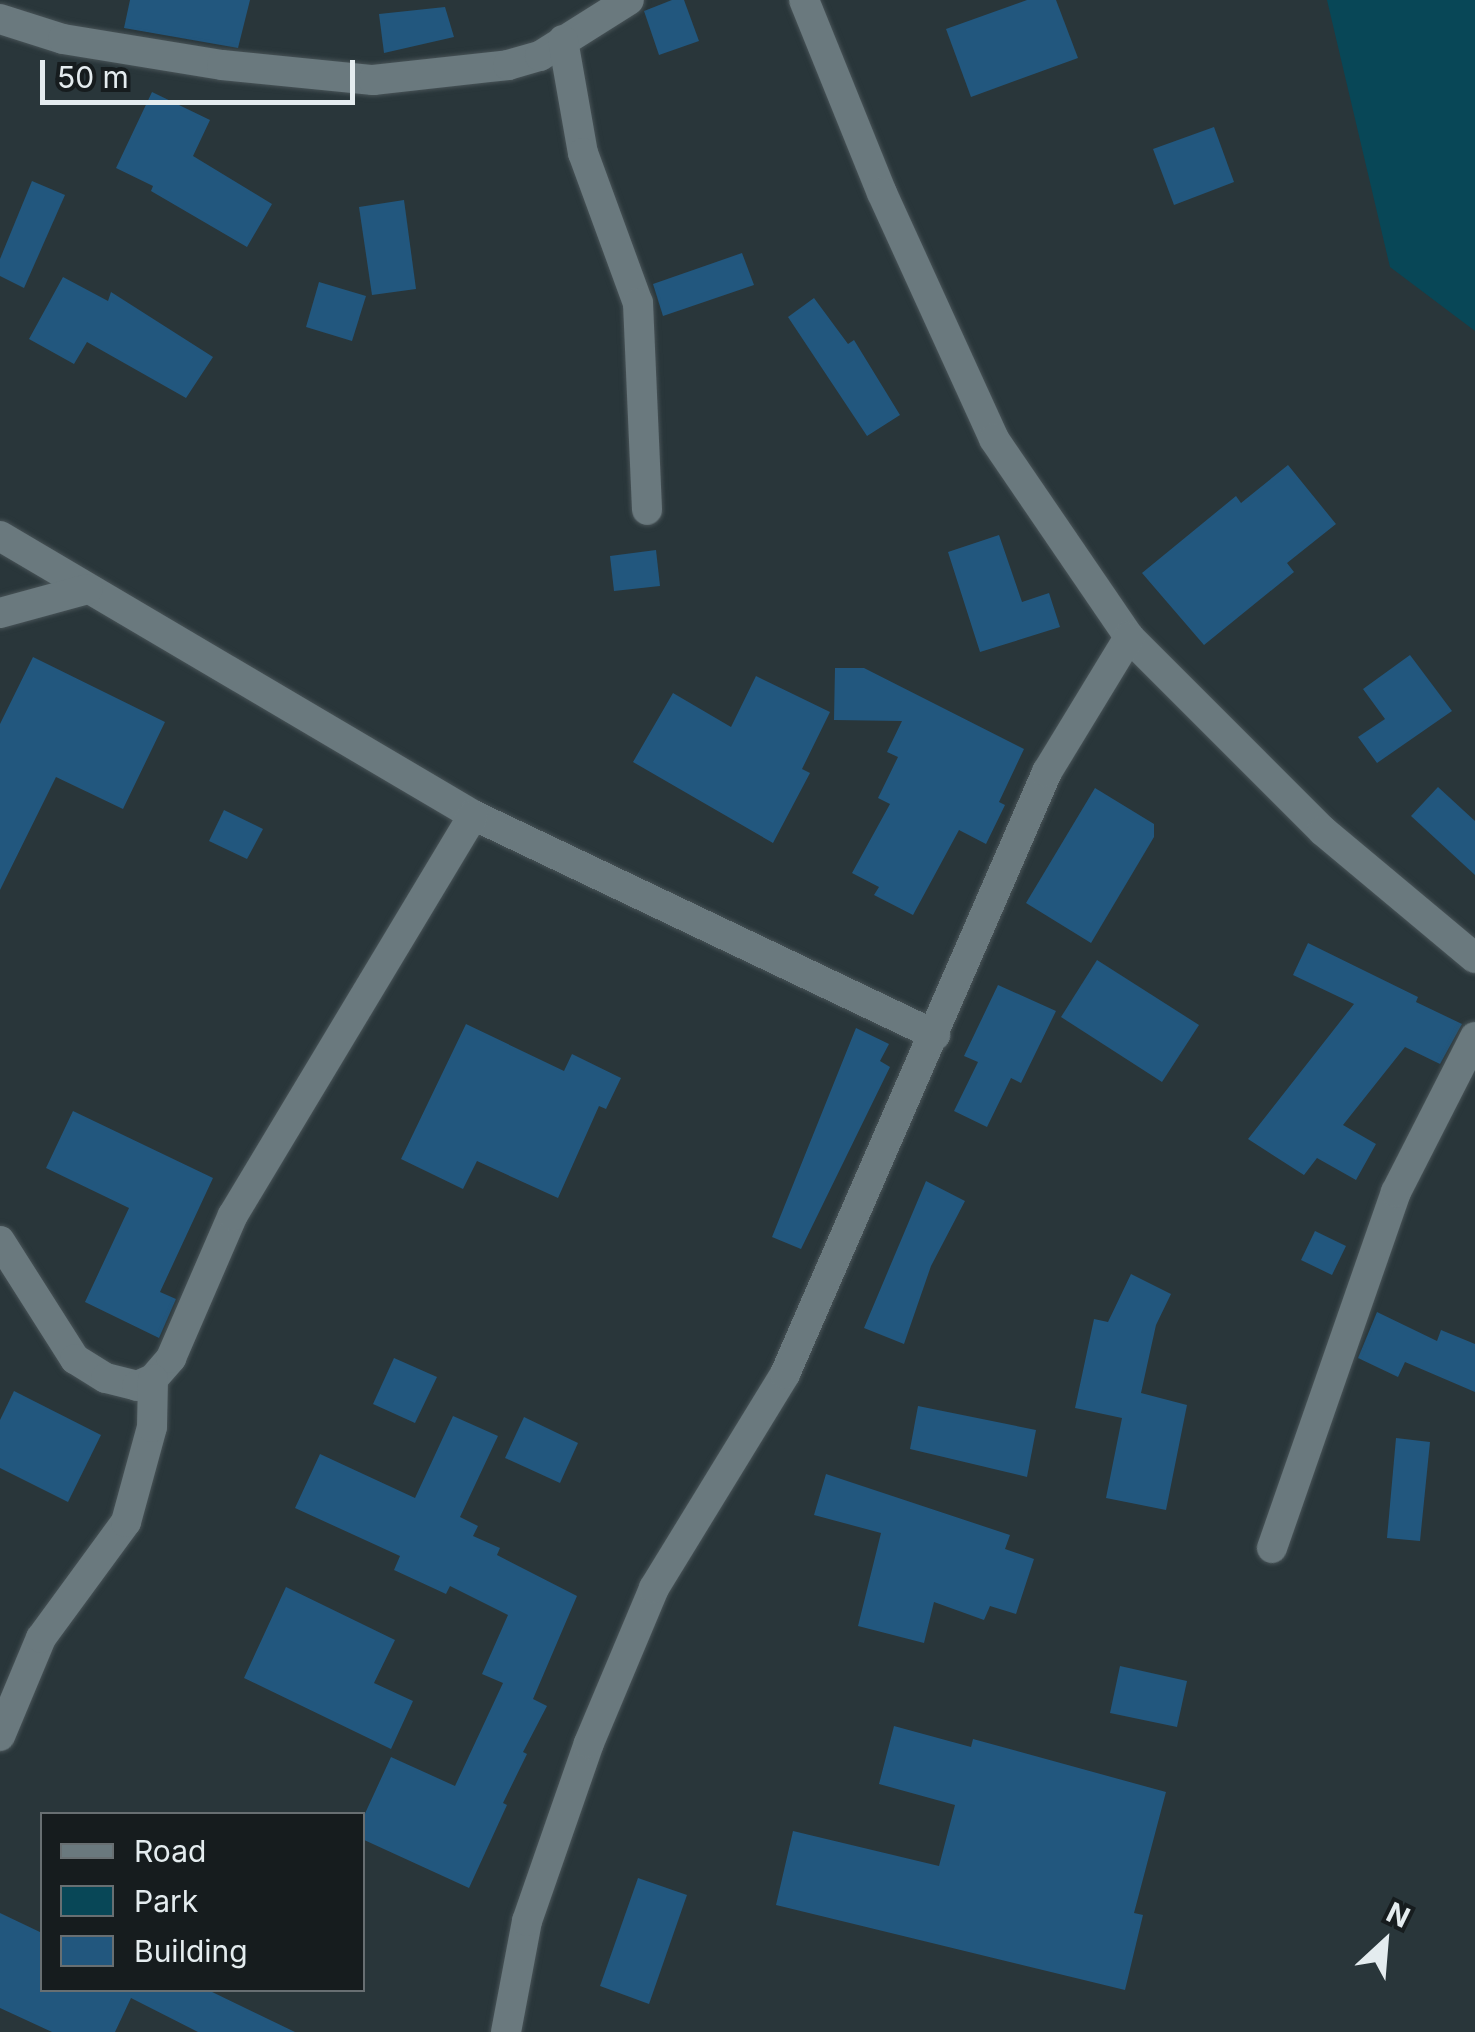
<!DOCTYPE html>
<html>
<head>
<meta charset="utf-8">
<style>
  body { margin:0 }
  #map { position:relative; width:1475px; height:2032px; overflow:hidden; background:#29363a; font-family:Inter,sans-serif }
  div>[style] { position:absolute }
  .green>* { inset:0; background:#084757 }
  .building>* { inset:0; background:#22577e }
  .roads { filter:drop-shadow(0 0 2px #485357) drop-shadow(0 0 2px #485357) }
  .minor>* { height:30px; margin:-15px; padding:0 15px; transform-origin:15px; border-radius:15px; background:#6a797e }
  span { translate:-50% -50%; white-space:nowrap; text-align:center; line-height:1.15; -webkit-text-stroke:10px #161c1e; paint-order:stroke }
  .legend { position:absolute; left:40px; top:1812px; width:325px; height:180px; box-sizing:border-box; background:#161c1e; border:2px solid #686f72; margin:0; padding:12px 18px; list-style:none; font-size:30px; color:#e4ecef }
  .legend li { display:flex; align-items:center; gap:20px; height:50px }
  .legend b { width:50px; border:2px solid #686f72 }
  .north { position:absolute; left:1335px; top:1892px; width:100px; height:100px; -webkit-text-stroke:8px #161c1e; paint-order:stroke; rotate:26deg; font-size:28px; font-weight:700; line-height:40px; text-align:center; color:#e4ecef }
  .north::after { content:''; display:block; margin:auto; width:35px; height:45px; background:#e4ecef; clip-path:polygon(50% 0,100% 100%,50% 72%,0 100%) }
  .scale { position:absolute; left:40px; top:60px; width:315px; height:45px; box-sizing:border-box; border:5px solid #e4ecef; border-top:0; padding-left:12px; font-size:30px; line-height:35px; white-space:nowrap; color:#e4ecef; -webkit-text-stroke:8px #161c1e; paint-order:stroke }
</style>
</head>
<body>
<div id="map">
  <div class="green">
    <i style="clip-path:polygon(1327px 0,1475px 0,1475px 331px,1390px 267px)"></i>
  </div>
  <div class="building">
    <i style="clip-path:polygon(130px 0,250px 0,238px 48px,124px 28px)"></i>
    <i style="clip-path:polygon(672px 0,684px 0,699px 41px,659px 55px,644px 11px)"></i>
    <i style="clip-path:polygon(1027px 0,1056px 0,1078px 58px,971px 97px,946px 29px)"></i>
    <i style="clip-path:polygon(445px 7px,454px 37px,384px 53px,379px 14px)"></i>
    <i style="clip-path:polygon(152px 92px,210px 120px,193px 156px,272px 204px,247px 247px,151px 191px,153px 186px,116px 168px)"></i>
    <i style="clip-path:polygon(1214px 127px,1234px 182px,1174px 205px,1153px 149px)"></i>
    <i style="clip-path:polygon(32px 181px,65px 195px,24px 288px,0 276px,0 259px)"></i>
    <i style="clip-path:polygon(404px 200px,416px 289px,372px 295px,359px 207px)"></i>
    <i style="clip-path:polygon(742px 253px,754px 285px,663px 316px,653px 284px)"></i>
    <i style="clip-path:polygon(63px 277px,108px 301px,111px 292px,213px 357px,186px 398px,87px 342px,74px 364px,29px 339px)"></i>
    <i style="clip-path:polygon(319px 282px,366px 296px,352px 341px,306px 327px)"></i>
    <i style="clip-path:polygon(814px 298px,848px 344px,854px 340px,900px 415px,867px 436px,788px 317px)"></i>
    <i style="clip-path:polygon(1288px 465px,1336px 524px,1287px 563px,1294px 572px,1204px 645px,1142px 573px,1236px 496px,1241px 503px)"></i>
    <i style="clip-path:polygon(999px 535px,1022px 602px,1049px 593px,1060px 627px,980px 652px,948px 552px)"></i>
    <i style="clip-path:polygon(656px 550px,660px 586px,614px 591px,610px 556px)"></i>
    <i style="clip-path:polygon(1410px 655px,1452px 711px,1377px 763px,1358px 737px,1385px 719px,1363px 689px)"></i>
    <i style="clip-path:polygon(33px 657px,165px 722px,123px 809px,56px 777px,0 890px,0 724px)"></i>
    <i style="clip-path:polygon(835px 668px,864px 668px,1024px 749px,999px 802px,1005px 805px,986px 844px,959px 830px,913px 915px,874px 895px,879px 887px,852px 873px,890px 804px,878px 798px,898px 757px,887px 752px,902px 721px,834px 720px)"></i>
    <i style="clip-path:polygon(756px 676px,830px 712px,802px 769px,810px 773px,773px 843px,633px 762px,673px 693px,731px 727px)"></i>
    <i style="clip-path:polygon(1438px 787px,1475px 821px,1475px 875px,1411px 816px)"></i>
    <i style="clip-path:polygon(1095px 788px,1154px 824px,1154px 837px,1091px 943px,1026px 903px)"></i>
    <i style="clip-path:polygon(224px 810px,263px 829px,247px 859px,209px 841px)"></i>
    <i style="clip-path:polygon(1308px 943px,1418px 997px,1416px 1002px,1462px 1024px,1440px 1064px,1405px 1047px,1343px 1125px,1376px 1144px,1356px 1180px,1317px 1158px,1304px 1175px,1248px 1139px,1354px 1004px,1293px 975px)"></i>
    <i style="clip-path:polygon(1097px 960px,1199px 1025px,1162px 1082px,1061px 1017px)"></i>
    <i style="clip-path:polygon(998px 985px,1056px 1011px,1021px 1083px,1011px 1078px,987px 1127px,954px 1111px,978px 1062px,964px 1056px)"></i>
    <i style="clip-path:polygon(466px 1024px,564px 1071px,572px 1054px,621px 1078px,606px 1109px,599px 1106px,558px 1198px,477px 1161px,463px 1189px,401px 1159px)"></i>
    <i style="clip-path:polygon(856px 1028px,889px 1044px,880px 1061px,890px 1067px,801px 1249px,772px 1237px)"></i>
    <i style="clip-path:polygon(73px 1111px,213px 1178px,160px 1292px,176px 1299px,159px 1338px,85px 1302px,129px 1208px,46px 1168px)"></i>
    <i style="clip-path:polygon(926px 1181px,965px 1201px,931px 1266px,904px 1344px,864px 1328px)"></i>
    <i style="clip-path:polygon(1315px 1231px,1346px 1246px,1332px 1275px,1301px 1260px)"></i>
    <i style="clip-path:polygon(1131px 1274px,1171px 1294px,1156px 1325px,1141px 1393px,1187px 1405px,1166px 1510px,1106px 1498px,1122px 1418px,1075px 1408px,1094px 1319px,1108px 1322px)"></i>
    <i style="clip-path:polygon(1377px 1312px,1437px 1341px,1441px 1330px,1475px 1344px,1475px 1392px,1405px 1362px,1398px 1377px,1358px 1358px)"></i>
    <i style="clip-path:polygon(394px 1358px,437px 1377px,415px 1423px,373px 1404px)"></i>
    <i style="clip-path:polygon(14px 1391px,101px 1435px,68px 1502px,0 1468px,0 1420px)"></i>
    <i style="clip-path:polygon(918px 1406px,1036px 1430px,1027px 1477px,910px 1449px)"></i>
    <i style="clip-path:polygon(453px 1416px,498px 1436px,460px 1517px,478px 1526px,473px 1536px,500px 1548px,497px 1555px,577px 1596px,533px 1699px,547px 1706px,523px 1752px,527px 1754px,503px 1803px,507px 1805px,469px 1888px,362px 1839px,362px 1820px,391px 1757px,455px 1786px,503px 1683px,482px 1674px,508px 1615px,450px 1586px,446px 1594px,394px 1570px,400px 1556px,295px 1508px,320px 1454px,415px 1498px)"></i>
    <i style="clip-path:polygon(524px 1417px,578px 1443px,560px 1483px,505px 1458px)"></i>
    <i style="clip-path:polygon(1396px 1438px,1430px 1442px,1420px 1541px,1387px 1538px)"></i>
    <i style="clip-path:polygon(826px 1474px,1010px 1535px,1005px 1549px,1034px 1559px,1016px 1614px,990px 1606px,984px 1620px,934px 1602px,924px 1643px,858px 1626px,881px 1533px,814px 1515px)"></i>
    <i style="clip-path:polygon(286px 1587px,395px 1640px,374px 1683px,413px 1701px,391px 1749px,244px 1678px)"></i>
    <i style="clip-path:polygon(1120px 1666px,1187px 1681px,1177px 1727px,1110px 1713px)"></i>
    <i style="clip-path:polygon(894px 1726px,971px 1747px,973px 1739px,1166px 1792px,1134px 1913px,1143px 1915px,1125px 1990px,776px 1905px,793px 1831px,939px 1866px,955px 1805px,879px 1784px)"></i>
    <i style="clip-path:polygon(638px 1878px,687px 1895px,649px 2004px,600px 1986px)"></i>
    <i style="clip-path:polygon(0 1913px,42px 1933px,42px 1990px,208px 1990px,295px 2032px,198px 2032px,131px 1998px,115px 2032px,52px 2032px,0 2008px)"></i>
  </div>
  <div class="roads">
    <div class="minor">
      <i style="left:804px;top:0;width:208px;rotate:68deg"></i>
      <i style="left:882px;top:193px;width:270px;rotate:65.5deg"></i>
      <i style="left:994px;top:439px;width:240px;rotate:55.7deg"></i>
      <i style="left:1129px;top:637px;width:274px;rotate:45deg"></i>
      <i style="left:1323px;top:831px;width:198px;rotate:39.9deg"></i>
      <i style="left:0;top:19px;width:66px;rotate:17.6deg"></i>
      <i style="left:63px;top:39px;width:161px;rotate:9.3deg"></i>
      <i style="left:222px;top:65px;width:152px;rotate:5.7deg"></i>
      <i style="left:373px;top:80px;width:136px;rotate:-6.3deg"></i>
      <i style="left:508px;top:65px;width:33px;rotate:-16deg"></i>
      <i style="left:540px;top:56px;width:105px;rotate:-32.2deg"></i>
      <i style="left:563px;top:40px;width:115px;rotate:80deg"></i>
      <i style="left:583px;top:153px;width:160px;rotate:69.9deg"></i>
      <i style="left:638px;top:303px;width:207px;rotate:87.5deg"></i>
      <i style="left:0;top:536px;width:549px;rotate:30.53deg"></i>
      <i style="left:473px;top:815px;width:512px;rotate:25.46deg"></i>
      <i style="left:0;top:613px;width:91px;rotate:-15.3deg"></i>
      <i style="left:0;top:1241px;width:140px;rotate:57.6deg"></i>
      <i style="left:75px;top:1359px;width:36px;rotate:32deg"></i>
      <i style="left:106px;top:1378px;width:32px;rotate:14deg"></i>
      <i style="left:137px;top:1386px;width:17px;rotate:-24deg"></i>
      <i style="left:153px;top:1379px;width:28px;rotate:-49deg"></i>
      <i style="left:171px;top:1358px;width:156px;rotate:-66.6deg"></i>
      <i style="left:233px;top:1215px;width:466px;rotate:-59deg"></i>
      <i style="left:1272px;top:1548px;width:377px;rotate:-70.8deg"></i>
      <i style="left:1396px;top:1192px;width:174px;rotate:-63deg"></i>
      <i style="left:0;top:1736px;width:106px;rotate:-67.3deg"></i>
      <i style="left:41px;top:1638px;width:144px;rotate:-53.8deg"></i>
      <i style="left:126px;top:1522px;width:98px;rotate:-74.7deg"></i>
      <i style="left:152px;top:1427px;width:48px;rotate:-88.8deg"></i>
      <i style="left:506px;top:2032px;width:113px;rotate:-79.3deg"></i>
      <i style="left:527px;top:1921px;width:188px;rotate:-70.8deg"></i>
      <i style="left:589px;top:1743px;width:168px;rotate:-67.2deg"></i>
      <i style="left:654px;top:1588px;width:251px;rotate:-58.5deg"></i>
      <i style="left:785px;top:1374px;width:657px;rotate:-66.48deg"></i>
      <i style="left:1047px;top:772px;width:158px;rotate:-58.7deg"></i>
    </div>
  </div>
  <ul class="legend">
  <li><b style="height:12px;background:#6a797e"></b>Road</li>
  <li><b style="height:28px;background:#084757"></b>Park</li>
  <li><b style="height:28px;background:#22577e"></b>Building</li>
  </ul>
  <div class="north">N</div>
  <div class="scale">50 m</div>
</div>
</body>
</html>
